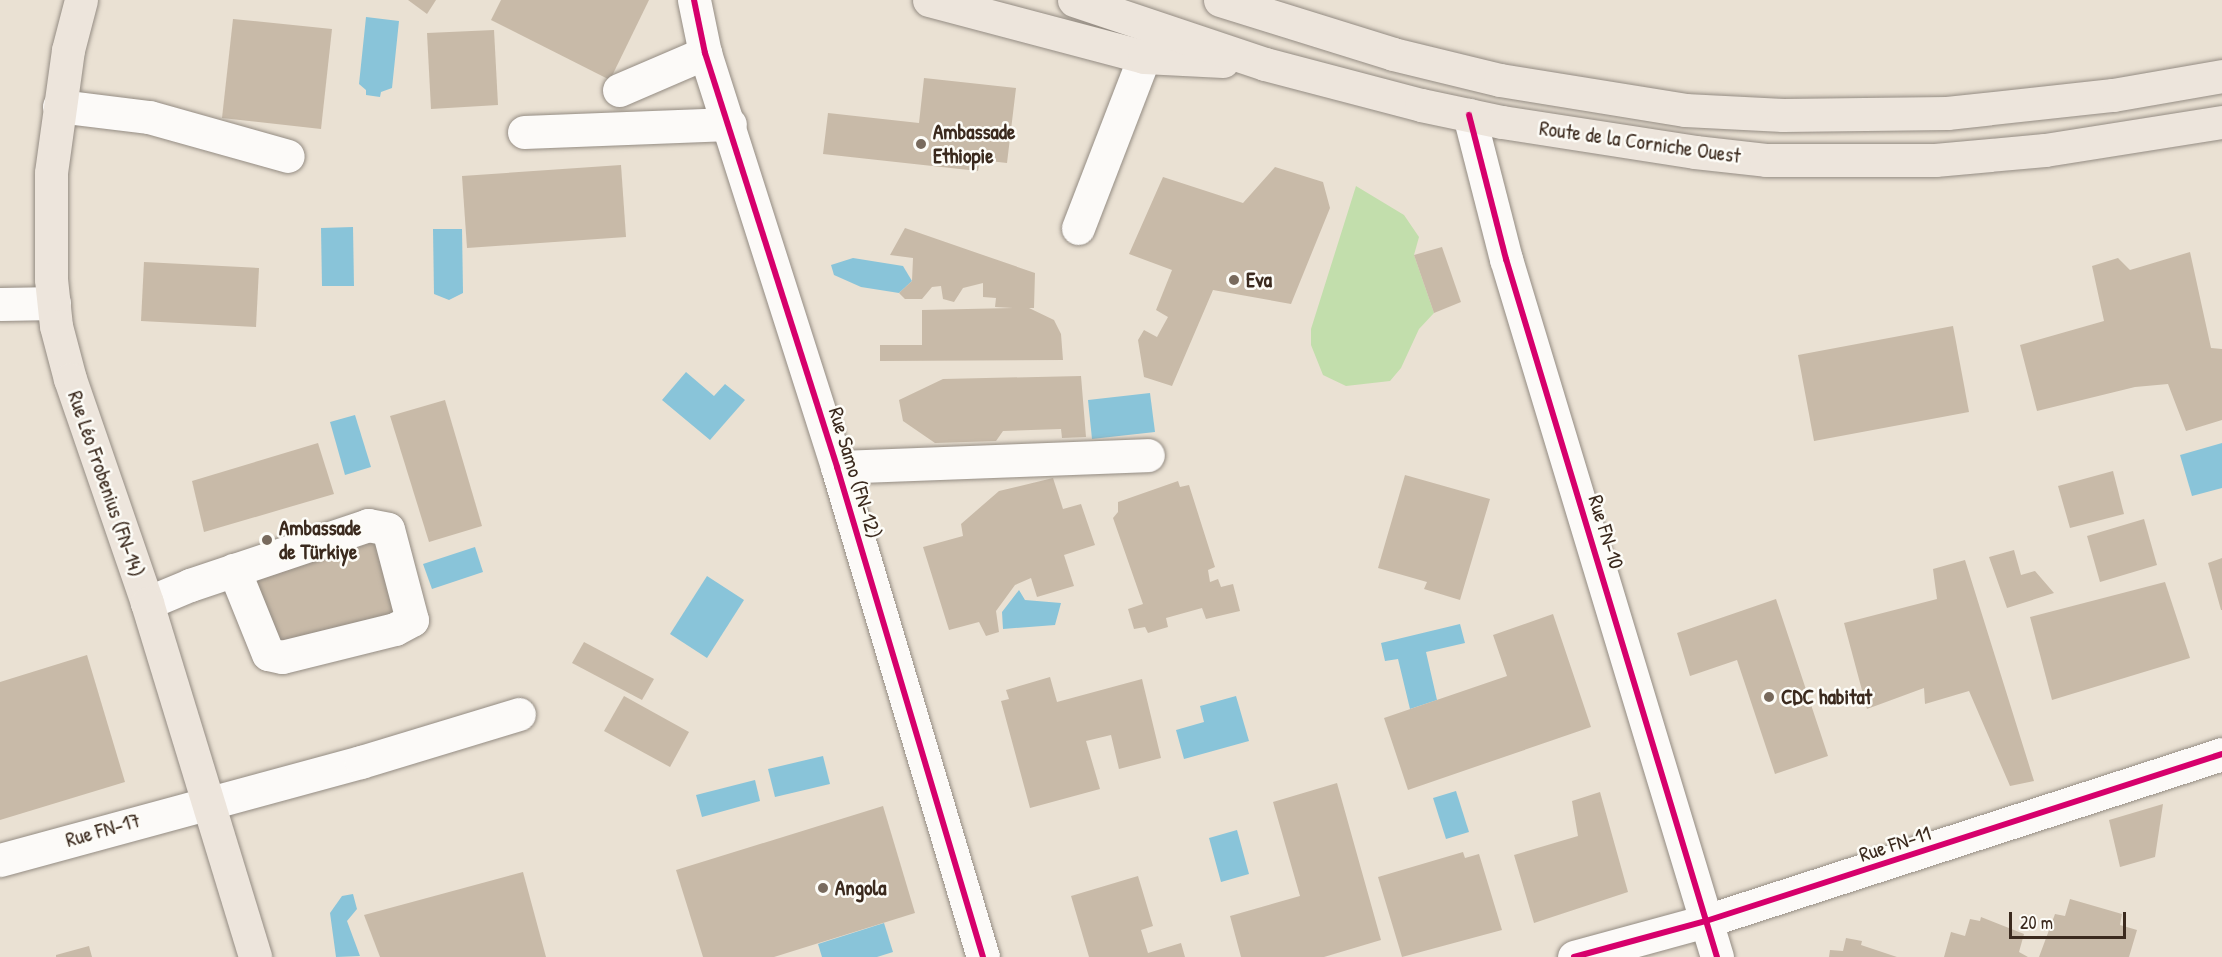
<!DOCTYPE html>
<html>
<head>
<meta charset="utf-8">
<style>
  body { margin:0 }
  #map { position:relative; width:2222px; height:957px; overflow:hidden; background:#eae1d3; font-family:"Patrick Hand",sans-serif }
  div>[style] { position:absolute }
  .green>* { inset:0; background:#c2deac }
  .water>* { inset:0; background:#89c4d9 }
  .building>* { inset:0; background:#c8baa8 }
  .roads { filter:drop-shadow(0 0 2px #948c83) drop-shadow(0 0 2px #948c83) }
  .minor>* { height:33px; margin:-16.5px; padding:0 16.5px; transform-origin:16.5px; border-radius:16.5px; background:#fcfaf8 }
  .major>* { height:33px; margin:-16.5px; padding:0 16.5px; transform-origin:16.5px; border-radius:16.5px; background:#ede5dc }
  .highway>* { height:33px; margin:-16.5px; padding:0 16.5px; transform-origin:16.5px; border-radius:16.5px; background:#ede5dc }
  .cycleway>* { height:6px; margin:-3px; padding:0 3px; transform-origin:3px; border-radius:3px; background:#d6006c }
  .dots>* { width:16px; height:16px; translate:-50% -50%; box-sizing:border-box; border:3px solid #fdfcf7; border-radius:50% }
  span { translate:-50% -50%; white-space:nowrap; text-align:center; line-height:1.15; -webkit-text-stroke:5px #fdfcf7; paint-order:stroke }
  .poi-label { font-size:21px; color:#3b2a1e; font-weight:700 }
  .left { translate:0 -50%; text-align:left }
  .street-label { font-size:21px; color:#3b2a1e }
  .scale { position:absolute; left:2009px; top:912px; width:117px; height:27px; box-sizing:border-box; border:3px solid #3b2a1e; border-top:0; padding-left:8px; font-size:18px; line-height:21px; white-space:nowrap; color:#3b2a1e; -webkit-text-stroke:4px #fdfcf7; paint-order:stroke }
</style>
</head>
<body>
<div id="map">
  <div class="green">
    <i style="clip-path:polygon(1356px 186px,1404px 215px,1419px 237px,1414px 255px,1434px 313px,1419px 329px,1401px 368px,1390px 381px,1346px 386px,1323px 375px,1311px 345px,1311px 329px)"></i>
  </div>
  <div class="water">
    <i style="clip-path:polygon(366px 17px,399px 21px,392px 88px,381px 92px,380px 97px,366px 95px,366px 90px,359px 84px)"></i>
    <i style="clip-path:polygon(353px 227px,354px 286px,322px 286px,321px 228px)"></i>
    <i style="clip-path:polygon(433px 229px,462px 229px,463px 293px,449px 300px,434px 294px)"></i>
    <i style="clip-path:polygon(853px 258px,903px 266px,912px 281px,899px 293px,861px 287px,834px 275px,831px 265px)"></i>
    <i style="clip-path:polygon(686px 372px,714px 396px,725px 384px,745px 400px,710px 440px,662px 400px)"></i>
    <i style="clip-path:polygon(1150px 393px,1155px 432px,1092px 439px,1088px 400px)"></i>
    <i style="clip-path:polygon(355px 415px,371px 467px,345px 475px,330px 422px)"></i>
    <i style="clip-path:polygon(2222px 443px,2222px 488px,2192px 496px,2180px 455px)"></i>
    <i style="clip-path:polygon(475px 547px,483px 572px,432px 589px,423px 564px)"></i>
    <i style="clip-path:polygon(707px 576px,744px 600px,707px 658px,670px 634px)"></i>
    <i style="clip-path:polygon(1019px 590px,1025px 600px,1061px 603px,1055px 625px,1003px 629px,1002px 612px)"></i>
    <i style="clip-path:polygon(1460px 624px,1465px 643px,1426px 652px,1437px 700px,1410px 709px,1398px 659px,1385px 661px,1381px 643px)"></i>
    <i style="clip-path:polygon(1236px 696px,1249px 741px,1184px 759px,1176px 730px,1204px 722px,1200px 706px)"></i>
    <i style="clip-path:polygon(823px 756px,830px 784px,775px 797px,768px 769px)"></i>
    <i style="clip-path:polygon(755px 780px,760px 801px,702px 817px,696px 795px)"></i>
    <i style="clip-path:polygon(1456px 791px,1469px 832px,1446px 839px,1433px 798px)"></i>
    <i style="clip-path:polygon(1237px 830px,1249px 874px,1221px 882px,1209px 838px)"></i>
    <i style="clip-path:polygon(353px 894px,357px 909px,347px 921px,360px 956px,336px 957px,330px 913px,342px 896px)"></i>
    <i style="clip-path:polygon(884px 923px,893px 952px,877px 957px,822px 957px,818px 944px)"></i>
  </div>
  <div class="building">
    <i style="clip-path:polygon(408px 0,436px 0,427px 14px)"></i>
    <i style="clip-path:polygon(501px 0,649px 0,610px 80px,491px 20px)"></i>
    <i style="clip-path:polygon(233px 19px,332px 29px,321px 129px,222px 118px)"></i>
    <i style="clip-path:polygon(494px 30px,498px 105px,431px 109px,427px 33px)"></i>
    <i style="clip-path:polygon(924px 78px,1016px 88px,1007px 163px,980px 160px,978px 171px,823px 154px,828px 113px,919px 123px)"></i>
    <i style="clip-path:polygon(621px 165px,626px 237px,467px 248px,462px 176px)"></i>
    <i style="clip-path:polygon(1275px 167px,1323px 182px,1330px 208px,1291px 304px,1213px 290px,1172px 386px,1144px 377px,1138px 340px,1144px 330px,1157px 337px,1168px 317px,1156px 310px,1172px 270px,1129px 254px,1163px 177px,1243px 203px)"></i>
    <i style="clip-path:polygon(905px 228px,1035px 273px,1034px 308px,1029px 308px,1054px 320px,1061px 334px,1063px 360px,880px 361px,880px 345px,922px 345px,922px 310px,1013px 308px,995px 307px,996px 298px,983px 297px,983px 283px,963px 288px,954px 302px,943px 299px,941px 286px,932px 287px,922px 299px,905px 299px,899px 293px,912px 281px,913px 258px,890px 255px)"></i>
    <i style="clip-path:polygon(1442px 247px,1461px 302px,1434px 313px,1414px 255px)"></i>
    <i style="clip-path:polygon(2190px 252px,2211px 348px,2222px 349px,2222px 420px,2186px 431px,2168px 384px,2135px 387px,2037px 411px,2020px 345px,2104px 321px,2092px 266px,2118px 258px,2130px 270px)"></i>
    <i style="clip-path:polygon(144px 262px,259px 268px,256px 327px,141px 321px)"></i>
    <i style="clip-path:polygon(1953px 326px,1969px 412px,1814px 441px,1798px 355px)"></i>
    <i style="clip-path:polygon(1081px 376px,1086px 437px,1062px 438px,1061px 429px,1003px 431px,996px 441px,935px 443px,903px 421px,899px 400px,943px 379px)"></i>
    <i style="clip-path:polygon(445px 400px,482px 526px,429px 542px,390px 416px)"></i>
    <i style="clip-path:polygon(318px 443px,334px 494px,204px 532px,192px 481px)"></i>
    <i style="clip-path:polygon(2113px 471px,2124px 514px,2070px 528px,2058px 486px)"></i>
    <i style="clip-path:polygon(1405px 475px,1490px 499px,1460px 600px,1424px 589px,1427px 582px,1378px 568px)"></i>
    <i style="clip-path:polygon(1053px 478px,1063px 509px,1081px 504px,1095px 545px,1064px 555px,1074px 586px,1037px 597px,1031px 578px,1015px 585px,996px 611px,999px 632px,986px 636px,979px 622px,949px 630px,923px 547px,963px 536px,961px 524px,999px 491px)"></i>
    <i style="clip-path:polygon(1178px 481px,1180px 487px,1189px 485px,1215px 567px,1208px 570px,1210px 582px,1218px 579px,1221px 587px,1233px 584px,1240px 611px,1206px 619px,1202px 608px,1166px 618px,1168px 627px,1148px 633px,1145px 627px,1134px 629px,1128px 609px,1143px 604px,1113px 518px,1118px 512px,1118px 502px)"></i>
    <i style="clip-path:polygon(2144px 519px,2157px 565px,2100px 582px,2087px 536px)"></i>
    <i style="clip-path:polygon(377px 538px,400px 617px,273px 654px,252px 573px)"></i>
    <i style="clip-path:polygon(2014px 550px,2021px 575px,2035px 571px,2054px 593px,2007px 608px,1989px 557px)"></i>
    <i style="clip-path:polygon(2222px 558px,2222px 610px,2221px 610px,2208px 563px)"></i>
    <i style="clip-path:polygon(1965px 560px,2034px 781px,2010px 786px,1969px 691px,1925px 704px,1924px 688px,1867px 709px,1844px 623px,1937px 599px,1933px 569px)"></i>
    <i style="clip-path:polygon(2165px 582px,2190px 658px,2052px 700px,2030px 617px)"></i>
    <i style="clip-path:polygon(1776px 599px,1828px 756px,1775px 774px,1737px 660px,1690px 676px,1677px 633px)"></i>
    <i style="clip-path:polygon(1553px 614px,1591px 727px,1408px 790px,1384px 718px,1507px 676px,1493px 635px)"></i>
    <i style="clip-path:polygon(584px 642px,654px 679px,642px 700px,572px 663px)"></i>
    <i style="clip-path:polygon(87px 655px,125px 782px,0 820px,0 682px)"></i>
    <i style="clip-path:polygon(1050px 677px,1057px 702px,1142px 679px,1161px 758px,1119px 769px,1111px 735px,1086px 741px,1100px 789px,1030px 808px,1001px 701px,1009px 699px,1006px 690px)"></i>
    <i style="clip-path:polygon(624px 696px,689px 732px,670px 767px,604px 731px)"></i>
    <i style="clip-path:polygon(1337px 783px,1381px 940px,1324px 957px,1241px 957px,1230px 916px,1300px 896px,1273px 802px)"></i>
    <i style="clip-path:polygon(1600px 792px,1628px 892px,1534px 923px,1514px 855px,1578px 836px,1572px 801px)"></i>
    <i style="clip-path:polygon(2163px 804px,2155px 857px,2120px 867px,2109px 820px)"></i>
    <i style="clip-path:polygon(883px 806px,915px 913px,774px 957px,703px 957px,676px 870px)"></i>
    <i style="clip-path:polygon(1463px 852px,1465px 858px,1479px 854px,1502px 930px,1402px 957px,1378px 877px)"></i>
    <i style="clip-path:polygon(523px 872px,546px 957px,380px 957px,364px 915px)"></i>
    <i style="clip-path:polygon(1138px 876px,1153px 926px,1141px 930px,1148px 953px,1181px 943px,1185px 957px,1089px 957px,1071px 896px)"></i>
    <i style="clip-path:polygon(2070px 899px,2122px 914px,2120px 925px,2137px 930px,2129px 957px,2039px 957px,2055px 914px,2065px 916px)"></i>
    <i style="clip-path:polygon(1981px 917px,2024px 934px,2019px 952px,2028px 957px,1944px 957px,1951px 932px,1965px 936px,1970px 919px,1980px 921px)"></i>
    <i style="clip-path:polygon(1846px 938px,1862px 941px,1861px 945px,1897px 957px,1829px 957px,1830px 950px,1843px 951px)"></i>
    <i style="clip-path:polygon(89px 946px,92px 957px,56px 957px,56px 955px)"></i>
  </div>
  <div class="roads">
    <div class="minor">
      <i style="left:694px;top:0;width:54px;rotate:78.3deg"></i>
      <i style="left:705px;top:53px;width:435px;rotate:72.3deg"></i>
      <i style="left:837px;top:467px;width:511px;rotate:73.41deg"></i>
      <i style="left:619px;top:90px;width:94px;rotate:-23.3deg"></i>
      <i style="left:59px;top:106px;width:91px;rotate:7deg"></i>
      <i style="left:149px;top:117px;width:144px;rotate:15.7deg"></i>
      <i style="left:1469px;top:115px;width:149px;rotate:75.6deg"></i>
      <i style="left:1506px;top:259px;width:729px;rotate:73.18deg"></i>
      <i style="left:524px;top:132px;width:206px;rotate:-2.2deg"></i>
      <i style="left:1078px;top:228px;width:183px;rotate:-68.9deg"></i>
      <i style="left:0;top:304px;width:54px;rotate:-1.1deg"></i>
      <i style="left:837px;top:467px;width:311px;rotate:-2.2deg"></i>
      <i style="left:147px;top:603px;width:47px;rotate:-22.7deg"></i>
      <i style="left:190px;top:585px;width:188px;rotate:-18.6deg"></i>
      <i style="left:368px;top:525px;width:20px;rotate:11deg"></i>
      <i style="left:388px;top:529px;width:94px;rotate:75.2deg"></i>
      <i style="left:412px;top:620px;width:19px;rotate:152deg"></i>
      <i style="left:395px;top:629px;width:116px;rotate:166.1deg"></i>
      <i style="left:282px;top:657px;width:14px;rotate:-168deg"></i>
      <i style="left:268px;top:654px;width:91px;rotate:-112deg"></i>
      <i style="left:0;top:860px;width:374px;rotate:-15.2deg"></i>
      <i style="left:361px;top:762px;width:165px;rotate:-16.9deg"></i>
      <i style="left:1574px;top:957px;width:137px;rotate:-15.3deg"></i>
      <i style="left:1706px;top:921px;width:542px;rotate:-17.93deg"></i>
    </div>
    <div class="major">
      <i style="left:81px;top:0;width:52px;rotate:104.6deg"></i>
      <i style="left:68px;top:50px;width:124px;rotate:97.9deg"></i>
      <i style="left:51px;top:173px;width:106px;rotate:90deg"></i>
      <i style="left:51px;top:279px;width:47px;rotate:83.9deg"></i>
      <i style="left:56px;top:326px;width:55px;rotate:75.2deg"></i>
      <i style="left:70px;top:379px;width:237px;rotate:71deg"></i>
      <i style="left:147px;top:603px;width:370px;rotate:73deg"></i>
    </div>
    <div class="highway">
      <i style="left:929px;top:0;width:222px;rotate:14.8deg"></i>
      <i style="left:1144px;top:57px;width:79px;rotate:2.9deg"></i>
      <i style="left:1074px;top:0;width:201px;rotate:18.5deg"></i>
      <i style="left:1265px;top:64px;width:161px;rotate:14.7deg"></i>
      <i style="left:1421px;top:105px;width:83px;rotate:11.9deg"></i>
      <i style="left:1502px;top:122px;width:195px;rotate:8.8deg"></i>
      <i style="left:1695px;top:152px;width:71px;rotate:6.4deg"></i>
      <i style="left:1766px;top:160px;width:169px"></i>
      <i style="left:1935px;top:160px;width:110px;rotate:-5.2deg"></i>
      <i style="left:2045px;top:150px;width:179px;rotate:-9deg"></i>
      <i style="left:1220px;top:0;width:181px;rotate:17.3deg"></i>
      <i style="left:1393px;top:54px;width:110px;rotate:13.7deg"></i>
      <i style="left:1500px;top:80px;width:187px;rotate:9.2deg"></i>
      <i style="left:1685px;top:110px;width:98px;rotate:2.9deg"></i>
      <i style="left:1783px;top:115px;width:164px;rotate:-0.7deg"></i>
      <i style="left:1947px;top:113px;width:167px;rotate:-6.2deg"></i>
      <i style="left:2113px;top:95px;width:111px;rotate:-9.9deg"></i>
    </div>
  </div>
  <div class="cycleway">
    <i style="left:694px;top:0;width:54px;rotate:78.3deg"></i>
    <i style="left:705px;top:53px;width:435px;rotate:72.3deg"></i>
    <i style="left:837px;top:467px;width:511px;rotate:73.41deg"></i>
    <i style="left:1469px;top:115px;width:149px;rotate:75.6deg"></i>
    <i style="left:1506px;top:259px;width:729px;rotate:73.18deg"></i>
    <i style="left:1574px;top:957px;width:137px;rotate:-15.3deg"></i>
    <i style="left:1706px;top:921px;width:542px;rotate:-17.93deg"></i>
  </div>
  <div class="dots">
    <i style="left:921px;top:144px;background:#786a5d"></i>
    <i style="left:1234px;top:280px;background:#786a5d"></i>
    <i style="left:267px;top:540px;background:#786a5d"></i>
    <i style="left:1769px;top:697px;background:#786a5d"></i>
    <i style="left:823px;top:888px;background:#786a5d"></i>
  </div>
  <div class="poi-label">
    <span class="left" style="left:933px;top:144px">Ambassade<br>Ethiopie</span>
    <span class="left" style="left:1246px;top:280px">Eva</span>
    <span class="left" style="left:279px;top:540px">Ambassade<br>de Türkiye</span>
    <span class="left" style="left:1781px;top:697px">CDC habitat</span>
    <span class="left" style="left:835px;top:888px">Angola</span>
  </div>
  <div class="street-label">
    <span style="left:1640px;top:142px;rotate:8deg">Route de la Corniche Ouest</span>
    <span style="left:855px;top:473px;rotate:73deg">Rue Samo (FN-12)</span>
    <span style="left:106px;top:484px;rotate:71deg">Rue Léo Frobenius (FN-14)</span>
    <span style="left:1606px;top:532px;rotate:73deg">Rue FN-10</span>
    <span style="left:103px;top:830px;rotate:-16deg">Rue FN-17</span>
    <span style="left:1895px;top:844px;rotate:-18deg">Rue FN-11</span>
  </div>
  <div class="scale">20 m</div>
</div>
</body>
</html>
